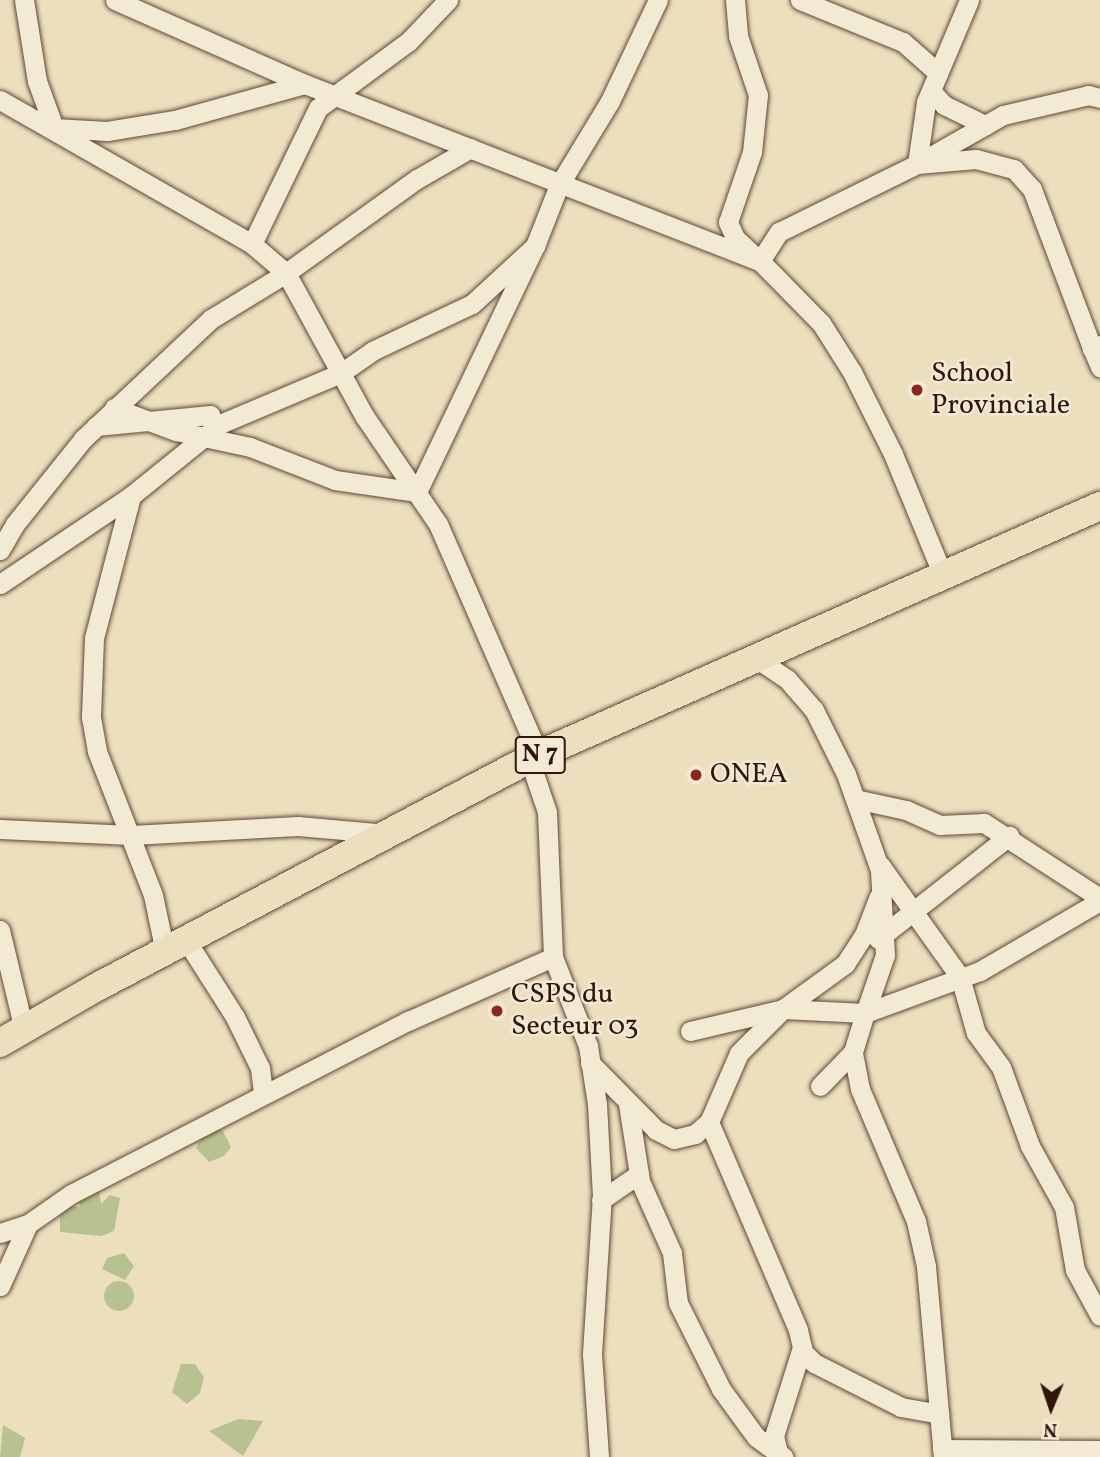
<!DOCTYPE html>
<html>
<head>
<meta charset="utf-8">
<style>
  body { margin:0 }
  #map { position:relative; width:1100px; height:1457px; overflow:hidden; background:#ecdfbd; font-family:Vollkorn,serif }
  div>[style] { position:absolute }
  .green>* { inset:0; background:#b8c190 }
  .round { border-radius:50% }
  .roads { filter:drop-shadow(0 0 2px #5f4836) drop-shadow(0 0 2px #5f4836) }
  .minor>* { height:19px; margin:-9.5px; padding:0 9.5px; transform-origin:9.5px; border-radius:9.5px; background:#f3ead4 }
  .highway>* { height:28px; margin:-14px; padding:0 14px; transform-origin:14px; border-radius:14px; background:#ecdfbd }
  .dots>* { width:19px; height:19px; translate:-50% -50%; box-sizing:border-box; border:4px solid #f3ead4; border-radius:50% }
  span { translate:-50% -50%; white-space:nowrap; text-align:center; line-height:1.15; -webkit-text-stroke:5px #f3ead4; paint-order:stroke }
  .shield-label span { padding:2px 5px; background:#f3ead4; border:2px solid; border-radius:5px; -webkit-text-stroke-width:0 }
  .shield-label { font-size:26px; color:#301509; font-weight:700 }
  .poi-label { font-size:28px; color:#301509 }
  .left { translate:0 -50%; text-align:left }
  .north { position:absolute; left:1016px; top:1373px; width:70px; height:70px; -webkit-text-stroke:5px #f3ead4; paint-order:stroke; rotate:182deg; font-size:19px; font-weight:700; line-height:28px; text-align:center; color:#301509 }
  .north::after { content:''; display:block; margin:auto; width:24px; height:32px; background:#301509; clip-path:polygon(50% 0,100% 100%,50% 72%,0 100%) }
</style>
</head>
<body>
<div id="map">
  <div class="green">
    <i style="clip-path:polygon(207px 1125px,223px 1131px,231px 1147px,224px 1156px,209px 1162px,196px 1148px)"></i>
    <i style="clip-path:polygon(98px 1187px,101px 1204px,110px 1195px,120px 1198px,114px 1231px,101px 1236px,60px 1232px,60px 1205px,80px 1207px,79px 1195px)"></i>
    <i style="clip-path:polygon(124px 1253px,134px 1266px,125px 1280px,102px 1269px,107px 1258px)"></i>
    <i class="round" style="left:104px;top:1281px;width:30px;height:30px"></i>
    <i style="clip-path:polygon(181px 1364px,195px 1364px,204px 1377px,200px 1393px,187px 1404px,172px 1392px)"></i>
    <i style="clip-path:polygon(238px 1419px,263px 1421px,243px 1456px,209px 1431px)"></i>
    <i style="clip-path:polygon(3px 1425px,25px 1438px,20px 1457px,0 1457px)"></i>
  </div>
  <div class="roads">
    <div class="minor">
      <i style="left:24px;top:0;width:82px;rotate:80.9deg"></i>
      <i style="left:37px;top:81px;width:50px;rotate:70.1deg"></i>
      <i style="left:54px;top:128px;width:53px;rotate:3.2deg"></i>
      <i style="left:107px;top:131px;width:69px;rotate:-9.2deg"></i>
      <i style="left:175px;top:120px;width:135px;rotate:-15.5deg"></i>
      <i style="left:115px;top:0;width:208px;rotate:23.9deg"></i>
      <i style="left:305px;top:84px;width:488px;rotate:21.3deg"></i>
      <i style="left:760px;top:261px;width:87px;rotate:45.5deg"></i>
      <i style="left:821px;top:323px;width:58px;rotate:57.7deg"></i>
      <i style="left:852px;top:372px;width:92px;rotate:63.4deg"></i>
      <i style="left:893px;top:454px;width:129px;rotate:67.6deg"></i>
      <i style="left:735px;top:0;width:36px;rotate:85deg"></i>
      <i style="left:738px;top:36px;width:62px;rotate:71.3deg"></i>
      <i style="left:758px;top:95px;width:57px;rotate:96deg"></i>
      <i style="left:752px;top:152px;width:74px;rotate:108.9deg"></i>
      <i style="left:728px;top:222px;width:17px;rotate:66deg"></i>
      <i style="left:735px;top:238px;width:34px;rotate:43deg"></i>
      <i style="left:760px;top:261px;width:35px;rotate:-57deg"></i>
      <i style="left:779px;top:232px;width:154px;rotate:-26.2deg"></i>
      <i style="left:917px;top:164px;width:59px;rotate:-4.8deg"></i>
      <i style="left:976px;top:159px;width:39px;rotate:15deg"></i>
      <i style="left:1014px;top:169px;width:27px;rotate:48deg"></i>
      <i style="left:1032px;top:189px;width:170px;rotate:69.3deg"></i>
      <i style="left:800px;top:0;width:111px;rotate:22.2deg"></i>
      <i style="left:903px;top:42px;width:47px;rotate:41.5deg"></i>
      <i style="left:931px;top:91px;width:19px;rotate:47deg"></i>
      <i style="left:944px;top:105px;width:46px;rotate:26deg"></i>
      <i style="left:0;top:100px;width:290px;rotate:29.7deg"></i>
      <i style="left:252px;top:244px;width:45px;rotate:40.5deg"></i>
      <i style="left:286px;top:273px;width:164px;rotate:61.3deg"></i>
      <i style="left:365px;top:417px;width:130px;rotate:55.7deg"></i>
      <i style="left:438px;top:524px;width:252px;rotate:66.4deg"></i>
      <i style="left:924px;top:160px;width:91px;rotate:-29.7deg"></i>
      <i style="left:1003px;top:115px;width:87px;rotate:-13.2deg"></i>
      <i style="left:1088px;top:95px;width:12px;rotate:14deg"></i>
      <i style="left:917px;top:164px;width:63px;rotate:-81.7deg"></i>
      <i style="left:926px;top:102px;width:111px;rotate:-67.1deg"></i>
      <i style="left:252px;top:244px;width:151px;rotate:-64.1deg"></i>
      <i style="left:318px;top:108px;width:112px;rotate:-36.3deg"></i>
      <i style="left:408px;top:42px;width:58px;rotate:-46.4deg"></i>
      <i style="left:1100px;top:345px;width:9px;rotate:159deg"></i>
      <i style="left:1092px;top:348px;width:21px;rotate:67deg"></i>
      <i style="left:114px;top:408px;width:66px;rotate:20.4deg"></i>
      <i style="left:176px;top:431px;width:76px;rotate:12.2deg"></i>
      <i style="left:250px;top:447px;width:91px;rotate:21.2deg"></i>
      <i style="left:335px;top:480px;width:83px;rotate:8.3deg"></i>
      <i style="left:417px;top:492px;width:273px;rotate:-64.4deg"></i>
      <i style="left:535px;top:246px;width:66px;rotate:-68.5deg"></i>
      <i style="left:559px;top:185px;width:98px;rotate:-58.7deg"></i>
      <i style="left:610px;top:101px;width:112px;rotate:-64.6deg"></i>
      <i style="left:96px;top:426px;width:115px;rotate:-5.5deg"></i>
      <i style="left:0;top:550px;width:30px;rotate:-60deg"></i>
      <i style="left:15px;top:524px;width:109px;rotate:-51.3deg"></i>
      <i style="left:83px;top:439px;width:175px;rotate:-43.2deg"></i>
      <i style="left:211px;top:319px;width:88px;rotate:-31.5deg"></i>
      <i style="left:286px;top:273px;width:161px;rotate:-35.7deg"></i>
      <i style="left:417px;top:179px;width:62px;rotate:-29.9deg"></i>
      <i style="left:0;top:584px;width:158px;rotate:-33.9deg"></i>
      <i style="left:529px;top:759px;width:56px;rotate:71.2deg"></i>
      <i style="left:547px;top:812px;width:145px;rotate:87.6deg"></i>
      <i style="left:553px;top:957px;width:96px;rotate:68.5deg"></i>
      <i style="left:588px;top:1046px;width:59px;rotate:81.2deg"></i>
      <i style="left:597px;top:1104px;width:91px;rotate:86.9deg"></i>
      <i style="left:602px;top:1195px;width:159px;rotate:93.6deg"></i>
      <i style="left:592px;top:1354px;width:103px;rotate:86.1deg"></i>
      <i style="left:855px;top:799px;width:52px;rotate:12.2deg"></i>
      <i style="left:906px;top:810px;width:37px;rotate:24deg"></i>
      <i style="left:940px;top:825px;width:44px;rotate:-2.6deg"></i>
      <i style="left:984px;top:823px;width:138px;rotate:32.9deg"></i>
      <i style="left:0;top:829px;width:131px;rotate:2.6deg"></i>
      <i style="left:131px;top:835px;width:167px;rotate:-3.1deg"></i>
      <i style="left:298px;top:826px;width:89px;rotate:5.1deg"></i>
      <i style="left:880px;top:865px;width:138px;rotate:54.5deg"></i>
      <i style="left:960px;top:977px;width:58px;rotate:74.1deg"></i>
      <i style="left:976px;top:1033px;width:42px;rotate:53.7deg"></i>
      <i style="left:1001px;top:1067px;width:84px;rotate:69.8deg"></i>
      <i style="left:1030px;top:1146px;width:70px;rotate:60.9deg"></i>
      <i style="left:1064px;top:1207px;width:64px;rotate:80.1deg"></i>
      <i style="left:1075px;top:1270px;width:52px;rotate:61.5deg"></i>
      <i style="left:0;top:930px;width:103px;rotate:76.5deg"></i>
      <i style="left:878px;top:939px;width:167px;rotate:-38.2deg"></i>
      <i style="left:186px;top:940px;width:91px;rotate:57.5deg"></i>
      <i style="left:235px;top:1017px;width:57px;rotate:63.9deg"></i>
      <i style="left:260px;top:1068px;width:26px;rotate:83deg"></i>
      <i style="left:165px;top:952px;width:58px;rotate:-101.9deg"></i>
      <i style="left:153px;top:895px;width:155px;rotate:-111.3deg"></i>
      <i style="left:97px;top:751px;width:36px;rotate:-100deg"></i>
      <i style="left:91px;top:716px;width:78px;rotate:-87.8deg"></i>
      <i style="left:94px;top:638px;width:147px;rotate:-75.4deg"></i>
      <i style="left:131px;top:496px;width:114px;rotate:-39deg"></i>
      <i style="left:220px;top:424px;width:131px;rotate:-22.9deg"></i>
      <i style="left:341px;top:373px;width:38px;rotate:-35deg"></i>
      <i style="left:372px;top:351px;width:110px;rotate:-25.2deg"></i>
      <i style="left:472px;top:304px;width:86px;rotate:-42.6deg"></i>
      <i style="left:690px;top:1031px;width:96px;rotate:-13.3deg"></i>
      <i style="left:783px;top:1009px;width:77px;rotate:-36deg"></i>
      <i style="left:845px;top:964px;width:35px;rotate:-57deg"></i>
      <i style="left:864px;top:935px;width:40px;rotate:-69deg"></i>
      <i style="left:590px;top:1063px;width:94px;rotate:45.4deg"></i>
      <i style="left:656px;top:1130px;width:20px;rotate:27deg"></i>
      <i style="left:674px;top:1139px;width:22px;rotate:-13deg"></i>
      <i style="left:695px;top:1134px;width:18px;rotate:-41deg"></i>
      <i style="left:709px;top:1122px;width:75px;rotate:-66.5deg"></i>
      <i style="left:739px;top:1053px;width:62px;rotate:-45deg"></i>
      <i style="left:783px;top:1009px;width:82px;rotate:2.8deg"></i>
      <i style="left:865px;top:1013px;width:61px;rotate:-71deg"></i>
      <i style="left:885px;top:955px;width:85px;rotate:-93.4deg"></i>
      <i style="left:880px;top:870px;width:102px;rotate:-109.5deg"></i>
      <i style="left:846px;top:774px;width:72px;rotate:-116.6deg"></i>
      <i style="left:814px;top:710px;width:41px;rotate:-131.1deg"></i>
      <i style="left:787px;top:679px;width:40px;rotate:-146deg"></i>
      <i style="left:820px;top:1086px;width:47px;rotate:-45.9deg"></i>
      <i style="left:628px;top:1104px;width:78px;rotate:81.1deg"></i>
      <i style="left:640px;top:1181px;width:79px;rotate:66deg"></i>
      <i style="left:672px;top:1253px;width:50px;rotate:83.2deg"></i>
      <i style="left:678px;top:1303px;width:96px;rotate:63.4deg"></i>
      <i style="left:721px;top:1389px;width:59px;rotate:53.9deg"></i>
      <i style="left:756px;top:1437px;width:34px;rotate:36deg"></i>
      <i style="left:709px;top:1122px;width:226px;rotate:66.8deg"></i>
      <i style="left:798px;top:1330px;width:23px;rotate:77deg"></i>
      <i style="left:803px;top:1352px;width:16px;rotate:45deg"></i>
      <i style="left:814px;top:1363px;width:97px;rotate:26.8deg"></i>
      <i style="left:901px;top:1407px;width:39px;rotate:10deg"></i>
      <i style="left:601px;top:1200px;width:46px;rotate:-34.4deg"></i>
      <i style="left:0;top:1233px;width:29px;rotate:-18deg"></i>
      <i style="left:28px;top:1224px;width:52px;rotate:-34.9deg"></i>
      <i style="left:71px;top:1194px;width:379px;rotate:-27.2deg"></i>
      <i style="left:408px;top:1021px;width:158px;rotate:-23.8deg"></i>
      <i style="left:0;top:1286px;width:68px;rotate:-65.7deg"></i>
      <i style="left:942px;top:1449px;width:158px;rotate:0.4deg"></i>
      <i style="left:778px;top:1452px;width:16px;rotate:-104deg"></i>
      <i style="left:774px;top:1436px;width:93px;rotate:-72.5deg"></i>
      <i style="left:943px;top:1457px;width:192px;rotate:-95.1deg"></i>
      <i style="left:926px;top:1266px;width:46px;rotate:-102.5deg"></i>
      <i style="left:916px;top:1221px;width:143px;rotate:-113deg"></i>
      <i style="left:860px;top:1089px;width:38px;rotate:-101deg"></i>
      <i style="left:853px;top:1052px;width:41px;rotate:-72.9deg"></i>
      <i style="left:865px;top:1013px;width:122px;rotate:-20.1deg"></i>
      <i style="left:980px;top:971px;width:139px;rotate:-30.3deg"></i>
    </div>
    <div class="highway">
      <i style="left:0;top:1043px;width:112px;rotate:-30deg"></i>
      <i style="left:97px;top:987px;width:488px;rotate:-27.8deg"></i>
      <i style="left:529px;top:759px;width:625px;rotate:-23.9deg"></i>
    </div>
  </div>
  <div class="dots">
    <i style="left:917px;top:390px;background:#8f2418"></i>
    <i style="left:696px;top:775px;background:#8f2418"></i>
    <i style="left:497px;top:1011px;background:#8f2418"></i>
  </div>
  <div class="shield-label">
    <span style="left:540px;top:755px">N 7</span>
  </div>
  <div class="poi-label">
    <span class="left" style="left:931px;top:390px">School<br>Provinciale</span>
    <span class="left" style="left:710px;top:775px">ONEA</span>
    <span class="left" style="left:511px;top:1011px">CSPS du<br>Secteur 03</span>
  </div>
  <div class="north">N</div>
</div>
</body>
</html>
